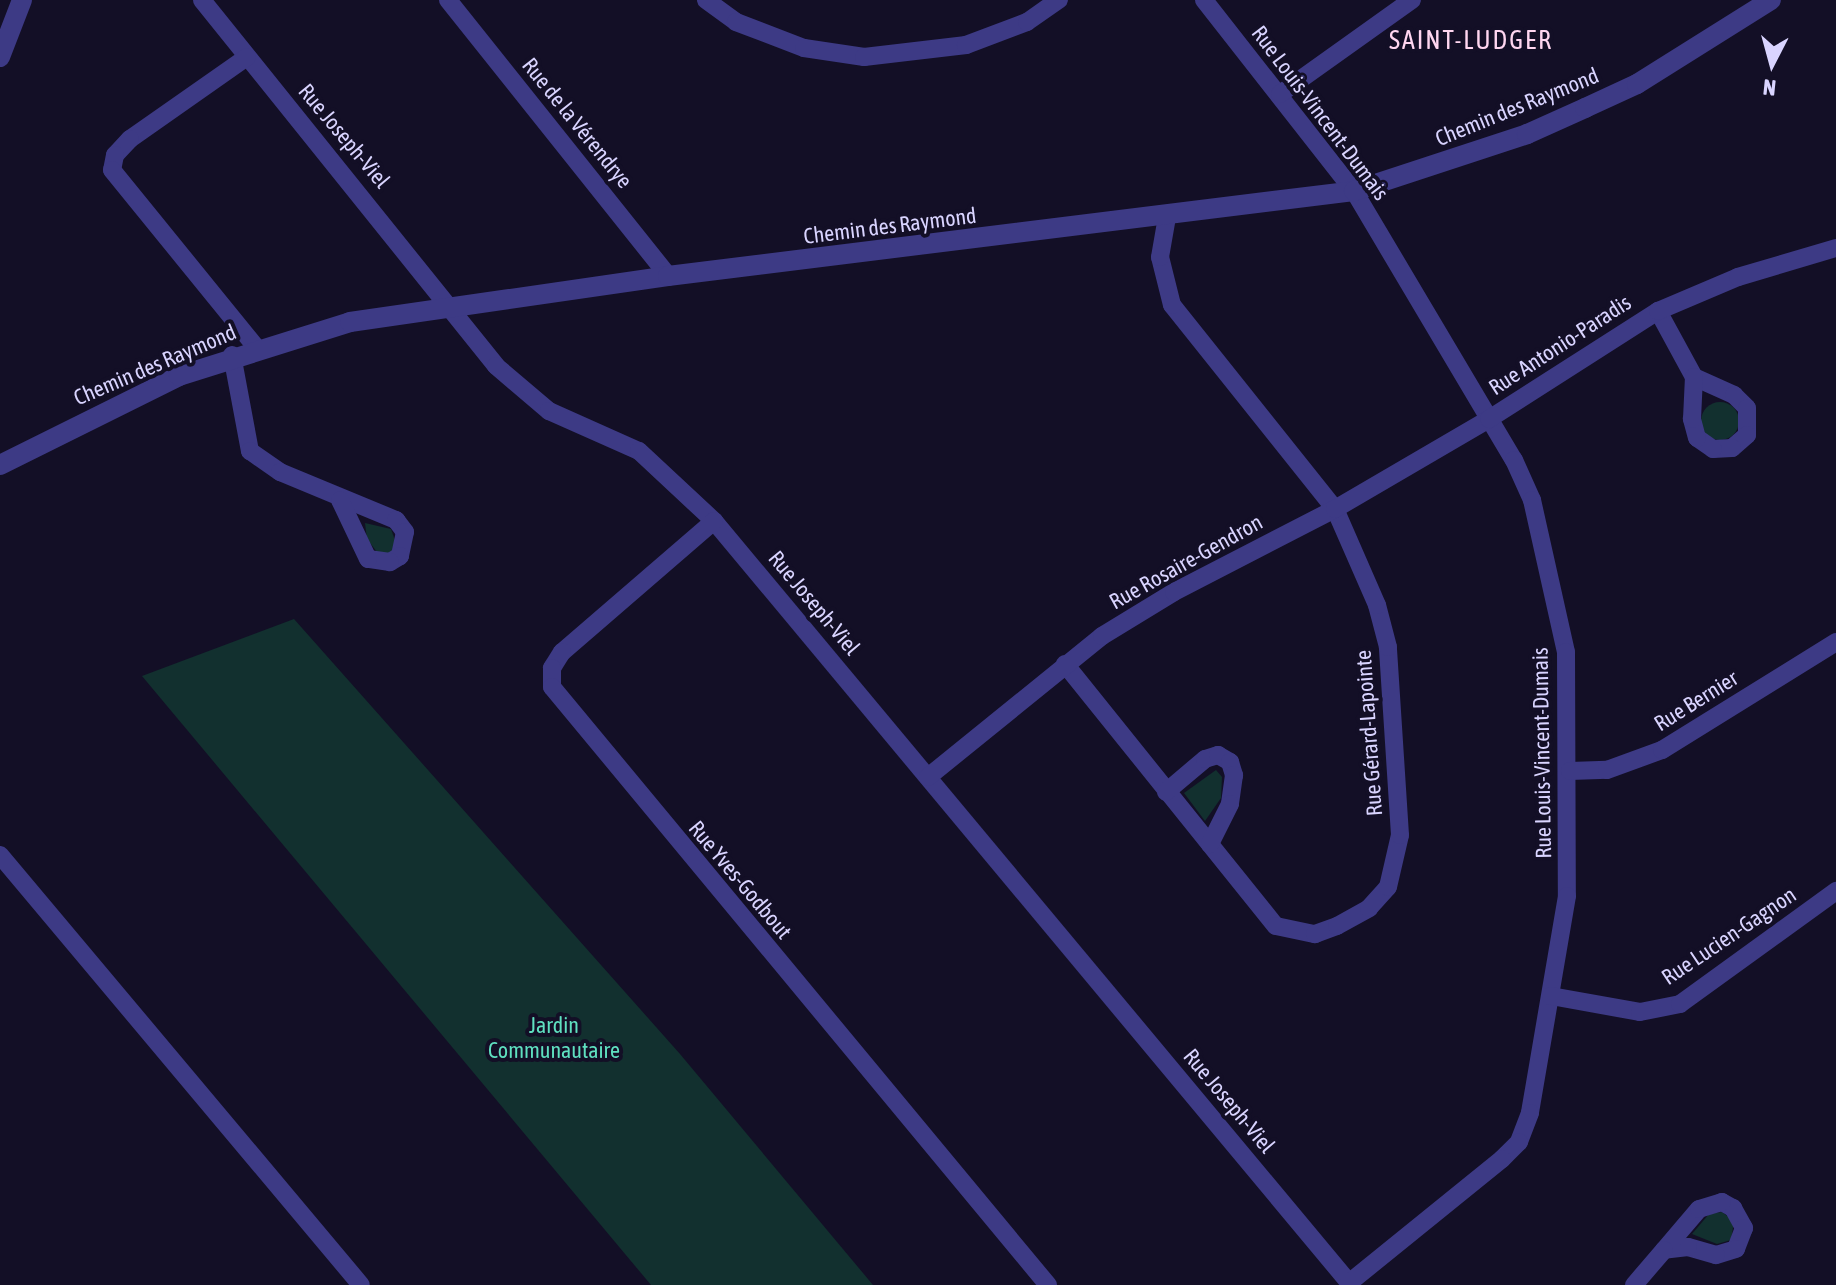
<!DOCTYPE html>
<html>
<head>
<meta charset="utf-8">
<style>
  body { margin:0 }
  #map { position:relative; width:1836px; height:1285px; overflow:hidden; background:#130f26; font-family:"Asap Condensed",sans-serif }
  div>[style] { position:absolute }
  .green>* { inset:0; background:#12302f }
  .round { border-radius:50% }
  .minor>* { height:18px; margin:-9px; padding:0 9px; transform-origin:9px; border-radius:9px; background:#3d3a85 }
  .tertiary>* { height:20px; margin:-10px; padding:0 10px; transform-origin:10px; border-radius:10px; background:#3d3a85 }
  span { translate:-50% -50%; white-space:nowrap; text-align:center; line-height:1.15; -webkit-text-stroke:8px #130f26; paint-order:stroke }
  .street-label { font-size:22px; color:#d9d4ff }
  .park-label { font-size:22px; color:#5fe0c0 }
  .quarter-label { font-size:26px; color:#ffd6f0; letter-spacing:2px }
  .north { position:absolute; left:1732px; top:24px; width:80px; height:80px; -webkit-text-stroke:6px #130f26; paint-order:stroke; rotate:186deg; font-size:22px; font-weight:700; line-height:32px; text-align:center; color:#d9d4ff }
  .north::after { content:''; display:block; margin:auto; width:28px; height:36px; background:#d9d4ff; clip-path:polygon(50% 0,100% 100%,50% 72%,0 100%) }
</style>
</head>
<body>
<div id="map">
  <div class="green">
    <i class="round" style="left:1701px;top:402px;width:38px;height:38px"></i>
    <i style="clip-path:polygon(365px 523px,391px 529px,397px 546px,388px 555px,377px 552px,367px 539px)"></i>
    <i style="clip-path:polygon(294px 619px,680px 1054px,873px 1285px,651px 1285px,142px 676px)"></i>
    <i style="clip-path:polygon(1216px 770px,1222px 777px,1221px 798px,1205px 821px,1184px 793px)"></i>
    <i style="clip-path:polygon(1722px 1212px,1734px 1221px,1731px 1240px,1717px 1244px,1692px 1234px,1709px 1214px)"></i>
  </div>
  <div class="minor">
    <i style="left:202px;top:0;width:469px;rotate:51.2deg"></i>
    <i style="left:496px;top:366px;width:70px;rotate:40.3deg"></i>
    <i style="left:549px;top:411px;width:98px;rotate:24deg"></i>
    <i style="left:639px;top:451px;width:103px;rotate:43deg"></i>
    <i style="left:714px;top:521px;width:995px;rotate:50.18deg"></i>
    <i style="left:448px;top:0;width:353px;rotate:51.4deg"></i>
    <i style="left:706px;top:0;width:37px;rotate:36deg"></i>
    <i style="left:736px;top:22px;width:73px;rotate:20.9deg"></i>
    <i style="left:804px;top:48px;width:61px;rotate:8.5deg"></i>
    <i style="left:864px;top:57px;width:103px;rotate:-6.7deg"></i>
    <i style="left:966px;top:45px;width:65px;rotate:-20.7deg"></i>
    <i style="left:1027px;top:22px;width:39px;rotate:-35deg"></i>
    <i style="left:1204px;top:0;width:243px;rotate:51.9deg"></i>
    <i style="left:1354px;top:191px;width:313px;rotate:59.3deg"></i>
    <i style="left:1514px;top:460px;width:44px;rotate:65.8deg"></i>
    <i style="left:1532px;top:500px;width:156px;rotate:77.4deg"></i>
    <i style="left:1566px;top:652px;width:244px;rotate:89.8deg"></i>
    <i style="left:1567px;top:896px;width:220px;rotate:99.7deg"></i>
    <i style="left:1530px;top:1113px;width:31px;rotate:111deg"></i>
    <i style="left:1519px;top:1142px;width:24px;rotate:135deg"></i>
    <i style="left:1502px;top:1159px;width:197px;rotate:141deg"></i>
    <i style="left:247px;top:57px;width:143px;rotate:145deg"></i>
    <i style="left:130px;top:139px;width:22px;rotate:133deg"></i>
    <i style="left:115px;top:155px;width:15px;rotate:101deg"></i>
    <i style="left:112px;top:170px;width:228px;rotate:50.9deg"></i>
    <i style="left:1280px;top:94px;width:162px;rotate:-35.5deg"></i>
    <i style="left:1658px;top:311px;width:75px;rotate:61.4deg"></i>
    <i style="left:232px;top:355px;width:98px;rotate:79.4deg"></i>
    <i style="left:250px;top:451px;width:37px;rotate:35deg"></i>
    <i style="left:280px;top:472px;width:126px;rotate:22.5deg"></i>
    <i style="left:396px;top:520px;width:15px;rotate:53deg"></i>
    <i style="left:405px;top:532px;width:25px;rotate:102deg"></i>
    <i style="left:400px;top:556px;width:12px;rotate:149deg"></i>
    <i style="left:390px;top:562px;width:22px;rotate:-172deg"></i>
    <i style="left:368px;top:559px;width:65px;rotate:-115.4deg"></i>
    <i style="left:1694px;top:377px;width:44px;rotate:24.2deg"></i>
    <i style="left:1734px;top:395px;width:18px;rotate:45deg"></i>
    <i style="left:1747px;top:408px;width:27px;rotate:90deg"></i>
    <i style="left:1747px;top:435px;width:20px;rotate:139deg"></i>
    <i style="left:1732px;top:448px;width:19px;rotate:177deg"></i>
    <i style="left:1713px;top:449px;width:19px;rotate:-145deg"></i>
    <i style="left:1697px;top:438px;width:20px;rotate:-105deg"></i>
    <i style="left:1692px;top:419px;width:42px;rotate:-87.3deg"></i>
    <i style="left:714px;top:521px;width:201px;rotate:139.2deg"></i>
    <i style="left:562px;top:652px;width:19px;rotate:122deg"></i>
    <i style="left:552px;top:668px;width:19px;rotate:90deg"></i>
    <i style="left:552px;top:687px;width:777px;rotate:50.33deg"></i>
    <i style="left:1065px;top:664px;width:336px;rotate:51.2deg"></i>
    <i style="left:1276px;top:926px;width:40px;rotate:12deg"></i>
    <i style="left:1315px;top:934px;width:23px;rotate:-20deg"></i>
    <i style="left:1337px;top:926px;width:37px;rotate:-29deg"></i>
    <i style="left:1369px;top:908px;width:28px;rotate:-48deg"></i>
    <i style="left:1388px;top:887px;width:53px;rotate:-77deg"></i>
    <i style="left:1400px;top:835px;width:188px;rotate:-93.7deg"></i>
    <i style="left:1388px;top:647px;width:43px;rotate:-104.7deg"></i>
    <i style="left:1377px;top:605px;width:105px;rotate:-113.6deg"></i>
    <i style="left:1335px;top:509px;width:261px;rotate:-128.6deg"></i>
    <i style="left:1172px;top:305px;width:49px;rotate:-104deg"></i>
    <i style="left:1160px;top:257px;width:41px;rotate:-80.1deg"></i>
    <i style="left:1570px;top:771px;width:37px;rotate:-2deg"></i>
    <i style="left:1607px;top:770px;width:59px;rotate:-20deg"></i>
    <i style="left:1662px;top:750px;width:205px;rotate:-31.8deg"></i>
    <i style="left:928px;top:777px;width:224px;rotate:-39deg"></i>
    <i style="left:1102px;top:636px;width:84px;rotate:-31.4deg"></i>
    <i style="left:1174px;top:592px;width:181px;rotate:-27.3deg"></i>
    <i style="left:1335px;top:509px;width:178px;rotate:-30.3deg"></i>
    <i style="left:1489px;top:419px;width:201px;rotate:-32.6deg"></i>
    <i style="left:1658px;top:311px;width:87px;rotate:-23deg"></i>
    <i style="left:1738px;top:277px;width:102px;rotate:-16.5deg"></i>
    <i style="left:1166px;top:792px;width:51px;rotate:-40.2deg"></i>
    <i style="left:1205px;top:759px;width:14px;rotate:-17deg"></i>
    <i style="left:1218px;top:755px;width:14px;rotate:30deg"></i>
    <i style="left:1230px;top:762px;width:14px;rotate:73deg"></i>
    <i style="left:1234px;top:775px;width:29px;rotate:98deg"></i>
    <i style="left:1230px;top:804px;width:45px;rotate:116.6deg"></i>
    <i style="left:0;top:855px;width:561px;rotate:49.99deg"></i>
    <i style="left:1551px;top:996px;width:90px;rotate:10.2deg"></i>
    <i style="left:1640px;top:1012px;width:41px;rotate:-11.3deg"></i>
    <i style="left:1680px;top:1004px;width:193px;rotate:-35.9deg"></i>
    <i style="left:1722px;top:1202px;width:13px;rotate:29deg"></i>
    <i style="left:1733px;top:1208px;width:23px;rotate:61deg"></i>
    <i style="left:1744px;top:1228px;width:22px;rotate:111deg"></i>
    <i style="left:1736px;top:1249px;width:21px;rotate:163deg"></i>
    <i style="left:1716px;top:1255px;width:29px;rotate:-164deg"></i>
    <i style="left:1688px;top:1247px;width:24px;rotate:173deg"></i>
    <i style="left:1664px;top:1250px;width:54px;rotate:-49.5deg"></i>
    <i style="left:1699px;top:1209px;width:24px;rotate:-17deg"></i>
    <i style="left:1634px;top:1285px;width:46px;rotate:-49.4deg"></i>
  </div>
  <div class="tertiary">
    <i style="left:0;top:57px;width:61px;rotate:-68.9deg"></i>
    <i style="left:0;top:465px;width:200px;rotate:-26.4deg"></i>
    <i style="left:179px;top:376px;width:179px;rotate:-17.5deg"></i>
    <i style="left:350px;top:322px;width:321px;rotate:-8.2deg"></i>
    <i style="left:668px;top:276px;width:691px;rotate:-7.06deg"></i>
    <i style="left:1354px;top:191px;width:182px;rotate:-18.2deg"></i>
    <i style="left:1527px;top:134px;width:64px;rotate:-24.1deg"></i>
    <i style="left:1585px;top:108px;width:57px;rotate:-24.8deg"></i>
    <i style="left:1637px;top:84px;width:158px;rotate:-32.1deg"></i>
  </div>
  <div class="street-label">
    <span style="left:1517px;top:107px;rotate:-22deg">Chemin des Raymond</span>
    <span style="left:1320px;top:113px;rotate:53deg">Rue Louis-Vincent-Dumais</span>
    <span style="left:577px;top:123px;rotate:51deg">Rue de la Vérendrye</span>
    <span style="left:344px;top:136px;rotate:50deg">Rue Joseph-Viel</span>
    <span style="left:890px;top:226px;rotate:-7deg">Chemin des Raymond</span>
    <span style="left:1560px;top:345px;rotate:-33deg">Rue Antonio-Paradis</span>
    <span style="left:155px;top:365px;rotate:-23deg">Chemin des Raymond</span>
    <span style="left:1186px;top:562px;rotate:-29deg">Rue Rosaire-Gendron</span>
    <span style="left:814px;top:603px;rotate:50deg">Rue Joseph-Viel</span>
    <span style="left:1696px;top:701px;rotate:-32deg">Rue Bernier</span>
    <span style="left:1369px;top:733px;rotate:-94deg">Rue Gérard-Lapointe</span>
    <span style="left:1542px;top:753px;rotate:-91deg">Rue Louis-Vincent-Dumais</span>
    <span style="left:740px;top:880px;rotate:50deg">Rue Yves-Godbout</span>
    <span style="left:1729px;top:936px;rotate:-34deg">Rue Lucien-Gagnon</span>
    <span style="left:1229px;top:1101px;rotate:50deg">Rue Joseph-Viel</span>
  </div>
  <div class="park-label">
    <span style="left:554px;top:1038px">Jardin<br>Communautaire</span>
  </div>
  <div class="quarter-label">
    <span style="left:1471px;top:41px">SAINT-LUDGER</span>
  </div>
  <div class="north">N</div>
</div>
</body>
</html>
